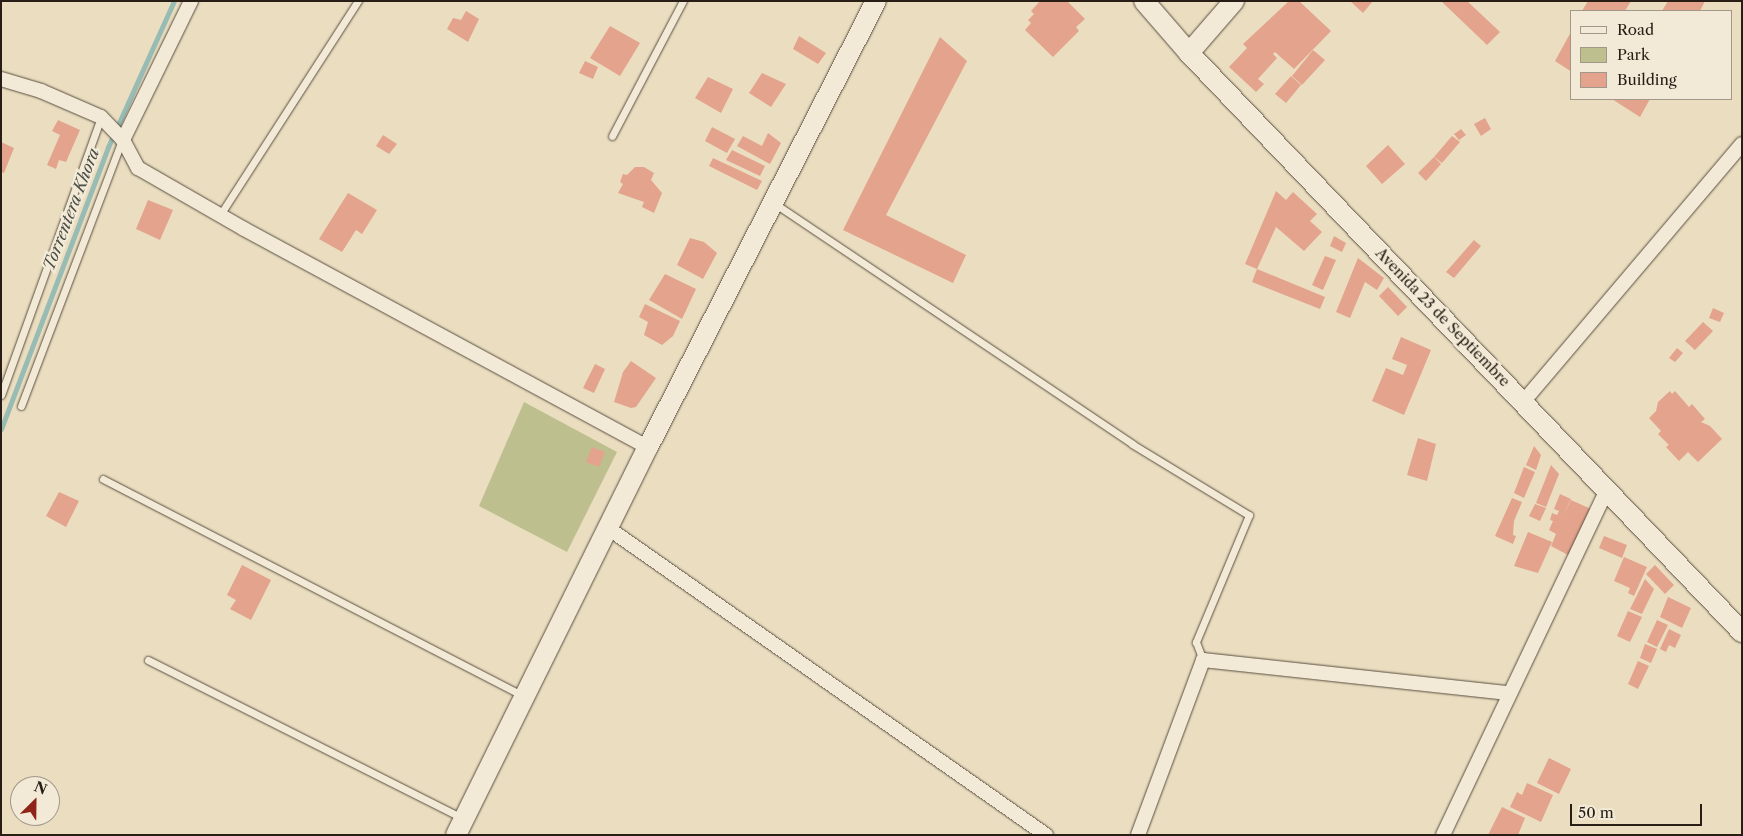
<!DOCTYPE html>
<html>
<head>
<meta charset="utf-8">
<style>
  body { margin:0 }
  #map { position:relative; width:1743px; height:836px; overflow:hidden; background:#ebdec0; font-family:"Libre Caslon Text",serif }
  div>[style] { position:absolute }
  .green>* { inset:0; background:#bebf8e }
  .stream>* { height:5px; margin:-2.5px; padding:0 2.5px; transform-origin:2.5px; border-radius:2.5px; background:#98bcb4 }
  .building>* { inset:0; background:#e3a38c }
  .roads { filter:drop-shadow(0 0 1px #594e40) drop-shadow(0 0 1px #594e40) }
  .lane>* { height:7px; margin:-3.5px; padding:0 3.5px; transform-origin:3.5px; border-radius:3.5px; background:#f2ead6 }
  .street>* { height:14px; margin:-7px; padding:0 7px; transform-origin:7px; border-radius:7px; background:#f2ead6 }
  .secondary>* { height:20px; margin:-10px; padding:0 10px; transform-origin:10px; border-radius:10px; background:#f2ead6 }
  span { translate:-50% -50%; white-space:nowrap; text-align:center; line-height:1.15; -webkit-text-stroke:5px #f2ead6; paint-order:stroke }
  .street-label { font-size:15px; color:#281e15 }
  .water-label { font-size:16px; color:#4a4d45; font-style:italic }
  .frame { position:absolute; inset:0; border:2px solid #281e15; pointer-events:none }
  .legend { position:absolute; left:1570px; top:10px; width:162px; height:90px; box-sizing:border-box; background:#f2ead6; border:1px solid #a19889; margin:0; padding:6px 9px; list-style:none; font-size:15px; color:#281e15 }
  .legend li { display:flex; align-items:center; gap:10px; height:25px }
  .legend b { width:25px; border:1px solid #a19889 }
  .north { position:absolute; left:10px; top:776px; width:50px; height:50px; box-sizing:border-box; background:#f2ead6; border:1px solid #a19889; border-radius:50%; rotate:23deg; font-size:14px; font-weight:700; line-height:20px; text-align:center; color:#281e15 }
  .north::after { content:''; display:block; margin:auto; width:18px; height:22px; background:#8f2418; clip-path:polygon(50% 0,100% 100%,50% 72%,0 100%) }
  .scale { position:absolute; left:1570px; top:804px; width:132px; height:22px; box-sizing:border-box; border:2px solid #281e15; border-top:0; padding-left:6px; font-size:15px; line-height:18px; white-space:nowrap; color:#281e15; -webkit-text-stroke:4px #f2ead6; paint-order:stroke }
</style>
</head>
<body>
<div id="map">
  <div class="green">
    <i style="clip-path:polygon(524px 402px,617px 452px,567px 552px,479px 506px)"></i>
  </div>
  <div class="stream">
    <i style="left:1px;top:429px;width:302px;rotate:-69.2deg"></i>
    <i style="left:108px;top:147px;width:160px;rotate:-65.7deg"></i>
  </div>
  <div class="building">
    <i style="clip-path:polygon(1040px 1px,1067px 1px,1085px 19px,1076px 27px,1079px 31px,1053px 57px,1025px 30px,1031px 23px,1028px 20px,1034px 14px,1031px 11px)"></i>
    <i style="clip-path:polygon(1289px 1px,1299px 1px,1331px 31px,1294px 69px,1275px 52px,1273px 54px,1277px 58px,1258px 79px,1264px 84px,1256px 92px,1229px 67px,1247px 48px,1243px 44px)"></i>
    <i style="clip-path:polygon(1350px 1px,1373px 1px,1363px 13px)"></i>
    <i style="clip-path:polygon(1441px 1px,1467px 1px,1500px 32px,1487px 45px)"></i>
    <i style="clip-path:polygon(1588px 1px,1631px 1px,1625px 11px,1582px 11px)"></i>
    <i style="clip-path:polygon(1668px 1px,1705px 1px,1700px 11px,1662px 11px)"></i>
    <i style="clip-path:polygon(466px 11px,479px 19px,468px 42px,447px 29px,453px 18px,461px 20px)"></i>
    <i style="clip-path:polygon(610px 26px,640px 43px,620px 76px,590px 58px)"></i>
    <i style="clip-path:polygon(1572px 30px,1572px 72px,1555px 61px)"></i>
    <i style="clip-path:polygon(799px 36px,826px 53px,818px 64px,793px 49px)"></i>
    <i style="clip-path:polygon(940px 37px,967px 61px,886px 215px,966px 255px,953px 283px,843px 230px)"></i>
    <i style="clip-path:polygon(1313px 50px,1325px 60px,1302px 85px,1292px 76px)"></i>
    <i style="clip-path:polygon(585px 61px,598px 67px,593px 79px,579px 73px)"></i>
    <i style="clip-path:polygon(762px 73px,786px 84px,771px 107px,749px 93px)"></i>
    <i style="clip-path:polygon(1291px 76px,1301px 85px,1286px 103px,1275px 94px)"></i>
    <i style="clip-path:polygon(708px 77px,733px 89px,721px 113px,695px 98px)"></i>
    <i style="clip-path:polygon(1612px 99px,1650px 99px,1640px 117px)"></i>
    <i style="clip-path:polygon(1485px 118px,1491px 129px,1481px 136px,1474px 124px)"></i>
    <i style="clip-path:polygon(58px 120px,80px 130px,66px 162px,59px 160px,56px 169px,47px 165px,60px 135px,52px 131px)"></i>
    <i style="clip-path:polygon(712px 127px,735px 139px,727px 153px,705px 141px)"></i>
    <i style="clip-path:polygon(1461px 129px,1466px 135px,1459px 140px,1454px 134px)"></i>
    <i style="clip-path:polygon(768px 133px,781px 143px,770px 164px,737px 146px,743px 136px,762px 146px)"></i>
    <i style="clip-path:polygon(383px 135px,397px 144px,389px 154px,376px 146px)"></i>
    <i style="clip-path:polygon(1452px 136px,1460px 142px,1442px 163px,1434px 157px)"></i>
    <i style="clip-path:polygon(1px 142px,14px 148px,4px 173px,1px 172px)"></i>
    <i style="clip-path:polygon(1388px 145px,1405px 164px,1382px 184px,1366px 166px)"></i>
    <i style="clip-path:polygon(732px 150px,765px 166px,760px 176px,726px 160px)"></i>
    <i style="clip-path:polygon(1434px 157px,1441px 164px,1426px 181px,1418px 173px)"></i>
    <i style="clip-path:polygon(713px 158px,762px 181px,757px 190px,709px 166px)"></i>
    <i style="clip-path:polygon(635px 167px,644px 167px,654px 173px,651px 180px,662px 193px,654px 213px,642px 207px,644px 202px,618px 193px,623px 184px,620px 182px,623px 174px,627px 175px)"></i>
    <i style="clip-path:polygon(1276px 191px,1286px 200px,1293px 192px,1317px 214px,1310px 221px,1322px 232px,1304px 251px,1276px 227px,1257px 269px,1245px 264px)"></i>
    <i style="clip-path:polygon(348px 193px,377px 210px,362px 234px,356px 230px,342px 252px,319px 239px)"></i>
    <i style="clip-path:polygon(148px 200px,173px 210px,160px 240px,136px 229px)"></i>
    <i style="clip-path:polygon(1334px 236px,1346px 243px,1342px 252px,1330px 246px)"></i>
    <i style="clip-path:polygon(690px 238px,704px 242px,717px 253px,703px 279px,677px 265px)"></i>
    <i style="clip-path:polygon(1474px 240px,1481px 246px,1454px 278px,1446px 272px)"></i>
    <i style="clip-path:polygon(1325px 256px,1336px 260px,1323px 290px,1312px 285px)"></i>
    <i style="clip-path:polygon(1358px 258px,1384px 278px,1377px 290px,1365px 282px,1350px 318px,1336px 312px)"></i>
    <i style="clip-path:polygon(1257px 269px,1325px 297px,1320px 309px,1252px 282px)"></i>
    <i style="clip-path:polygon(665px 274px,696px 289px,682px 319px,649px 300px)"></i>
    <i style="clip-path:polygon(1388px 287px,1407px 307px,1398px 316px,1379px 296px)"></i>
    <i style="clip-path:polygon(645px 304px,680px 321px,673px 336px,662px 345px,644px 335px,648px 322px,639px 317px)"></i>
    <i style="clip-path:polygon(1713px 308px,1724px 313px,1720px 322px,1709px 318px)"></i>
    <i style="clip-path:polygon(1703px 322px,1713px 331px,1695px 350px,1685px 341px)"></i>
    <i style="clip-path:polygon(1401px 337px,1431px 350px,1404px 415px,1372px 401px,1386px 368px,1403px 375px,1407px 365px,1392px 359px)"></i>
    <i style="clip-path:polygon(1677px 348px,1683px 353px,1675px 362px,1669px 358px)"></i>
    <i style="clip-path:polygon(631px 361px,656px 378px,636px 407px,631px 408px,614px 402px,623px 372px)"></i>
    <i style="clip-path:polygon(595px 364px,605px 369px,594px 393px,583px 388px)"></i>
    <i style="clip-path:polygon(1670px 391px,1672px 394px,1675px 391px,1689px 407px,1692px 404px,1705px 419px,1701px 422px,1710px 426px,1722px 439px,1698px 462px,1688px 452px,1679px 461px,1666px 447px,1669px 445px,1658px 434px,1661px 431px,1649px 418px,1656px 411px,1658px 402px)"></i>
    <i style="clip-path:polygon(1418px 438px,1436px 444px,1427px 481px,1407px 475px)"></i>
    <i style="clip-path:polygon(1534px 446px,1541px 455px,1536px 470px,1526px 465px)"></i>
    <i style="clip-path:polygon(592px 447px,605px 452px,599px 467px,586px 462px)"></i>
    <i style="clip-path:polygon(1551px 465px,1559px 474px,1546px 507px,1536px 503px)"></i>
    <i style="clip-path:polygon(1524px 467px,1535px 472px,1524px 498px,1514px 493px)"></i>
    <i style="clip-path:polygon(59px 492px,79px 501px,66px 527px,46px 516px)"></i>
    <i style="clip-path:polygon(1560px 494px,1571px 499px,1562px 517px,1571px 500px,1591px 509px,1570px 556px,1551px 546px,1556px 534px,1549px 530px,1553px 521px,1550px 520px,1552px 513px,1557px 515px,1559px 511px,1554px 509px)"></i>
    <i style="clip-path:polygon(1512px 498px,1522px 502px,1514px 521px,1513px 535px,1516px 536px,1513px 544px,1495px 536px)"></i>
    <i style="clip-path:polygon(1535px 504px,1546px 508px,1540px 521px,1529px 516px)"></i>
    <i style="clip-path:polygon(1528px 532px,1552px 542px,1538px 573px,1514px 566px)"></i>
    <i style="clip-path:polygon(1604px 536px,1627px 545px,1622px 558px,1599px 548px)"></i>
    <i style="clip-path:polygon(1624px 557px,1647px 567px,1634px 596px,1628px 593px,1630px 588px,1614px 581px)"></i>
    <i style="clip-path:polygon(242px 565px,271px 580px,251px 620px,230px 609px,236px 600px,227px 595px)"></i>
    <i style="clip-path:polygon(1655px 565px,1674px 585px,1665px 594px,1646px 574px)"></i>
    <i style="clip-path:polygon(1645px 579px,1654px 589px,1642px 614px,1630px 609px)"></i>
    <i style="clip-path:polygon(1668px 597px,1691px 608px,1682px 628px,1660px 617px)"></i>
    <i style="clip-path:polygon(1628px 611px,1642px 617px,1630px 642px,1617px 636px)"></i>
    <i style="clip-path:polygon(1657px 620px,1668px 625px,1657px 647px,1647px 642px)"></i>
    <i style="clip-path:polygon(1669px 629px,1681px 635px,1675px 648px,1669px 645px,1666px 652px,1660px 649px)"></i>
    <i style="clip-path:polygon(1645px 644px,1657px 649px,1651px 663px,1640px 658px)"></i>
    <i style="clip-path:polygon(1638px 661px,1649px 666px,1638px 689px,1628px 684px)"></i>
    <i style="clip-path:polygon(1549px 758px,1571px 769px,1559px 794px,1537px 783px)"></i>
    <i style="clip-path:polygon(1527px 783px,1553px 795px,1541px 822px,1510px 807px,1517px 792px,1522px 795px)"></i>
    <i style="clip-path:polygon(1502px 807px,1525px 818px,1518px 835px,1488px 835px)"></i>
  </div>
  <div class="roads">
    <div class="lane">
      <i style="left:612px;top:136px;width:153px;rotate:-62.3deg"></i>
      <i style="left:774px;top:203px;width:432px;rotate:33.9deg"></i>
      <i style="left:1132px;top:444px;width:137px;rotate:31.3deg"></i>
      <i style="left:1249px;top:515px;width:138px;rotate:112.7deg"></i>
      <i style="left:1196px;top:642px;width:19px;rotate:69deg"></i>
      <i style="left:220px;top:215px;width:255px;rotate:-57.2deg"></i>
      <i style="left:1px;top:395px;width:295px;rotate:-70.2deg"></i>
      <i style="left:21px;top:406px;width:285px;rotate:-69.2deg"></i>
      <i style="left:103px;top:479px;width:474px;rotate:27.3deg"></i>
      <i style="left:148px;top:660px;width:352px;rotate:26.7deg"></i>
    </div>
    <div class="street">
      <i style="left:1px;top:79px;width:42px;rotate:16.7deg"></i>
      <i style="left:41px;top:91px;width:65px;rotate:23.4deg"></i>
      <i style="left:101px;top:117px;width:32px;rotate:46deg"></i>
      <i style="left:123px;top:140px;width:32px;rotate:62deg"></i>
      <i style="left:138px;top:168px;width:122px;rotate:29.9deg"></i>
      <i style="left:244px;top:229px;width:459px;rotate:28.4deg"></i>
      <i style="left:123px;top:140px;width:155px;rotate:-63.9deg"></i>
      <i style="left:1524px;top:401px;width:337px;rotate:-49.7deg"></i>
      <i style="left:608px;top:528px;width:535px;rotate:35.03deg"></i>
      <i style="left:1138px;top:835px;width:187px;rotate:-69.6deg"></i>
      <i style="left:1203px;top:660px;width:307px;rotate:6.2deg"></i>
      <i style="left:1443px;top:835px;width:381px;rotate:-64.6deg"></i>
    </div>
    <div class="secondary">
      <i style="left:1144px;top:1px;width:69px;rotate:49.1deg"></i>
      <i style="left:1189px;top:53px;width:801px;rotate:46.32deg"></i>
      <i style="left:1189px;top:53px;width:69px;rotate:-49.1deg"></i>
      <i style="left:456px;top:835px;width:433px;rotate:-63.7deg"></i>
      <i style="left:648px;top:447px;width:501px;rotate:-62.92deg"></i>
    </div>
  </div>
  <div class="street-label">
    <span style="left:1443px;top:317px;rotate:46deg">Avenida 23 de Septiembre</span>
  </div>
  <div class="water-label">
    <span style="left:71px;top:209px;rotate:-69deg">Torrentera Khora</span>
  </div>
  <div class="frame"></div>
  <ul class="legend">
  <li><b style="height:6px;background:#f2ead6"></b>Road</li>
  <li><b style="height:14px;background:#bebf8e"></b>Park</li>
  <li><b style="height:14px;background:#e3a38c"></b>Building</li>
  </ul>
  <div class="north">N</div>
  <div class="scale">50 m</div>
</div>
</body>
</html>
